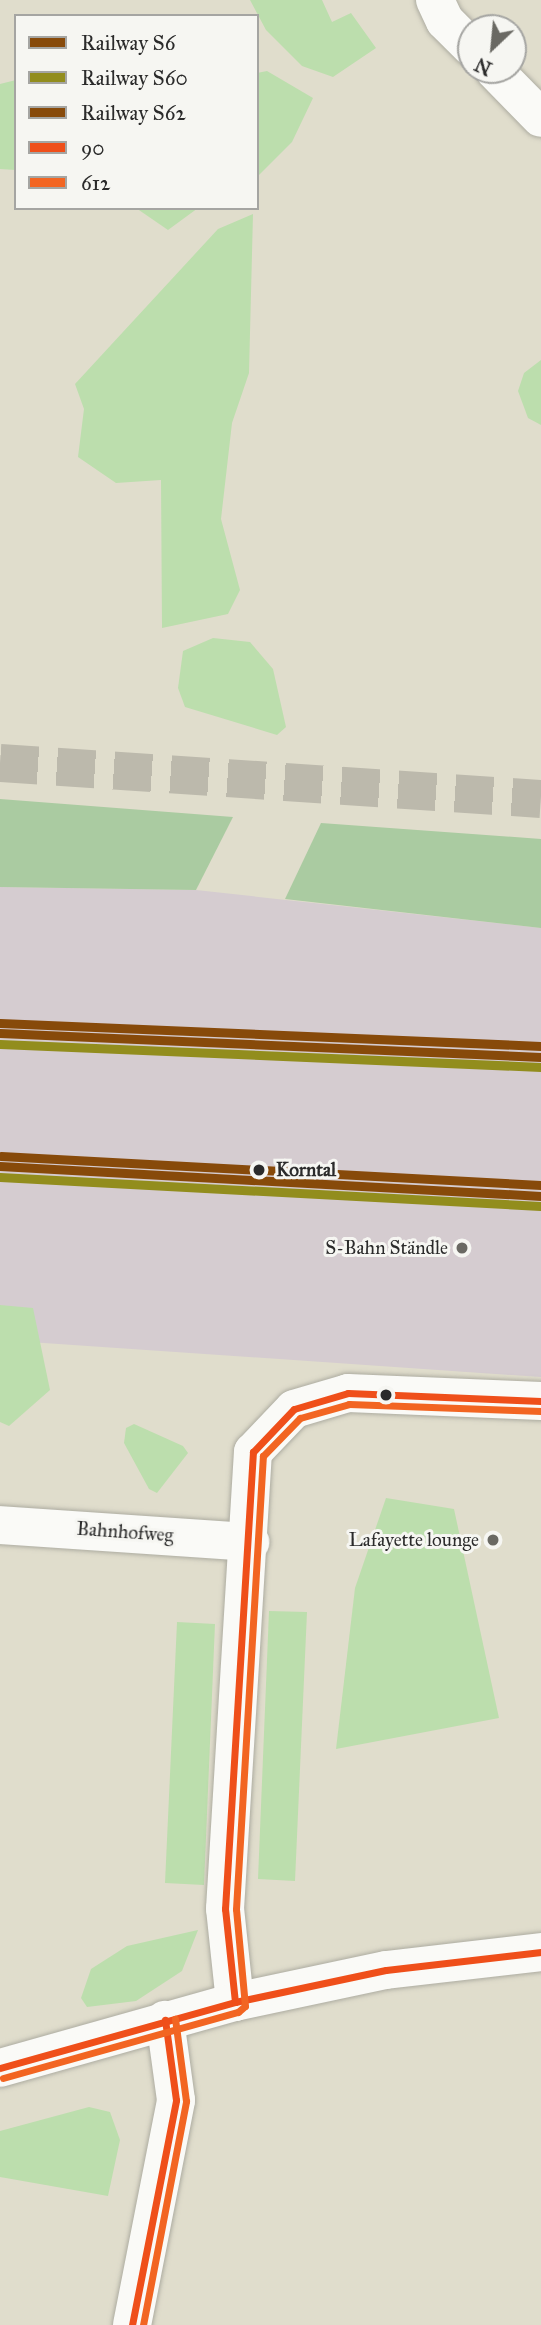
<!DOCTYPE html>
<html>
<head>
<meta charset="utf-8">
<style>
  body { margin:0 }
  #map { position:relative; width:541px; height:2325px; overflow:hidden; background:#e0ddcc; font-family:"IM FELL Great Primer",serif }
  div>[style] { position:absolute }
  .industrial>* { inset:0; background:#d5ccd0 }
  .green>* { inset:0; background:#bcdead }
  .forest>* { inset:0; background:#aacba1 }
  .major-tunnel>* { height:38px; margin-top:-19px; transform-origin:0; background:repeating-linear-gradient(90deg,#bcb9ac 0 38px,transparent 0 57px) }
  .roads { filter:drop-shadow(0 0 2px #adaca1) drop-shadow(0 0 2px #adaca1) }
  .minor>* { height:38px; margin:-19px; padding:0 19px; transform-origin:19px; border-radius:19px; background:#fafaf7 }
  .bus-1>* { height:7px; margin:-3.5px; padding:0 3.5px; transform-origin:3.5px; border-radius:3.5px; background:#ef4f1a }
  .bus-2>* { height:7px; margin:-3.5px; padding:0 3.5px; transform-origin:3.5px; border-radius:3.5px; background:#f26522 }
  .rail-1>* { height:9px; margin:-4.5px; padding:0 4.5px; transform-origin:4.5px; border-radius:4.5px; background:#874a0a }
  .rail-2>* { height:9px; margin:-4.5px; padding:0 4.5px; transform-origin:4.5px; border-radius:4.5px; background:#928d1d }
  .rail-3>* { height:9px; margin:-4.5px; padding:0 4.5px; transform-origin:4.5px; border-radius:4.5px; background:#874a0a }
  .dots>* { width:19px; height:19px; translate:-50% -50%; box-sizing:border-box; border:4px solid #f6f6f2; border-radius:50% }
  span { translate:-50% -50%; white-space:nowrap; text-align:center; line-height:1.15; -webkit-text-stroke:6px #f6f6f2; paint-order:stroke }
  .stop-label { font-size:19px; color:#2b2b2b; font-weight:700 }
  .left { translate:0 -50%; text-align:left }
  .poi-label { font-size:19px; color:#2b2b2b }
  .right { translate:-100% -50%; text-align:right }
  .street-label { font-size:19px; color:#2b2b2b }
  .legend { position:absolute; left:14px; top:14px; width:245px; height:196px; box-sizing:border-box; background:#f6f6f2; border:2px solid #a5a5a2; margin:0; padding:9px 12px; list-style:none; font-size:21px; color:#2b2b2b }
  .legend li { display:flex; align-items:center; gap:14px; height:35px }
  .legend b { width:35px; border:2px solid #a5a5a2 }
  .north { position:absolute; left:457px; top:14px; width:70px; height:70px; box-sizing:border-box; background:#f6f6f2; border:2px solid #a5a5a2; border-radius:50%; rotate:206deg; font-size:19px; font-weight:700; line-height:28px; text-align:center; color:#2b2b2b }
  .north::after { content:''; display:block; margin:auto; width:24px; height:32px; background:#6a6963; clip-path:polygon(50% 0,100% 100%,50% 72%,0 100%) }
</style>
</head>
<body>
<div id="map">
  <div class="industrial">
    <i style="clip-path:polygon(0 887px,196px 890px,541px 928px,541px 1377px,0 1340px)"></i>
  </div>
  <div class="green">
    <i style="clip-path:polygon(250px 0,322px 0,332px 22px,351px 13px,376px 48px,333px 77px,302px 66px,266px 30px)"></i>
    <i style="clip-path:polygon(267px 71px,313px 98px,292px 142px,257px 177px,257px 73px)"></i>
    <i style="clip-path:polygon(16px 80px,16px 170px,0 169px,0 84px)"></i>
    <i style="clip-path:polygon(136px 208px,198px 208px,168px 230px)"></i>
    <i style="clip-path:polygon(253px 214px,249px 373px,232px 423px,221px 519px,240px 590px,228px 614px,162px 628px,161px 480px,116px 483px,78px 457px,84px 409px,75px 384px,218px 229px)"></i>
    <i style="clip-path:polygon(541px 360px,541px 425px,528px 418px,518px 391px,524px 373px)"></i>
    <i style="clip-path:polygon(213px 638px,250px 642px,273px 669px,286px 727px,277px 735px,185px 707px,178px 688px,183px 651px)"></i>
    <i style="clip-path:polygon(0 1305px,33px 1308px,50px 1390px,9px 1426px,0 1422px)"></i>
    <i style="clip-path:polygon(134px 1424px,183px 1446px,188px 1453px,157px 1493px,149px 1489px,124px 1443px,126px 1428px)"></i>
    <i style="clip-path:polygon(386px 1498px,454px 1509px,499px 1718px,336px 1749px,355px 1588px)"></i>
    <i style="clip-path:polygon(269px 1611px,307px 1612px,295px 1881px,258px 1879px)"></i>
    <i style="clip-path:polygon(177px 1622px,215px 1624px,204px 1885px,165px 1883px)"></i>
    <i style="clip-path:polygon(198px 1930px,182px 1971px,136px 2001px,87px 2007px,81px 1998px,91px 1969px,127px 1946px)"></i>
    <i style="clip-path:polygon(89px 2107px,110px 2112px,120px 2140px,108px 2196px,0 2177px,0 2131px)"></i>
  </div>
  <div class="forest">
    <i style="clip-path:polygon(0 799px,233px 817px,196px 890px,0 887px)"></i>
    <i style="clip-path:polygon(321px 823px,541px 839px,541px 928px,285px 899px)"></i>
  </div>
  <div class="major-tunnel">
    <i style="left:0;top:763px;width:542px;rotate:3.81deg"></i>
  </div>
  <div class="roads">
    <div class="minor">
      <i style="left:435px;top:0;width:23px;rotate:65deg"></i>
      <i style="left:445px;top:21px;width:37px;rotate:45deg"></i>
      <i style="left:494px;top:70px;width:67px;rotate:45.6deg"></i>
      <i style="left:0;top:1525px;width:251px;rotate:3.9deg"></i>
      <i style="left:235px;top:2002px;width:94px;rotate:-96.1deg"></i>
      <i style="left:225px;top:1909px;width:458px;rotate:-86.5deg"></i>
      <i style="left:253px;top:1452px;width:59px;rotate:-46.4deg"></i>
      <i style="left:294px;top:1409px;width:56px;rotate:-16.5deg"></i>
      <i style="left:348px;top:1393px;width:193px;rotate:2.4deg"></i>
      <i style="left:0;top:2068px;width:244px;rotate:-15.7deg"></i>
      <i style="left:235px;top:2002px;width:154px;rotate:-12deg"></i>
      <i style="left:386px;top:1970px;width:156px;rotate:-6.6deg"></i>
      <i style="left:132px;top:2325px;width:229px;rotate:-78.9deg"></i>
      <i style="left:176px;top:2100px;width:81px;rotate:-97.8deg"></i>
    </div>
  </div>
  <div class="bus-1">
    <i style="left:235px;top:2002px;width:94px;rotate:-96.1deg"></i>
    <i style="left:225px;top:1909px;width:458px;rotate:-86.5deg"></i>
    <i style="left:253px;top:1452px;width:59px;rotate:-46.4deg"></i>
    <i style="left:294px;top:1409px;width:56px;rotate:-16.5deg"></i>
    <i style="left:348px;top:1393px;width:193px;rotate:2.4deg"></i>
    <i style="left:0;top:2068px;width:244px;rotate:-15.7deg"></i>
    <i style="left:235px;top:2002px;width:154px;rotate:-12deg"></i>
    <i style="left:386px;top:1970px;width:156px;rotate:-6.6deg"></i>
    <i style="left:132px;top:2325px;width:229px;rotate:-78.9deg"></i>
    <i style="left:176px;top:2100px;width:81px;rotate:-97.8deg"></i>
  </div>
  <div class="bus-2">
    <i style="left:3px;top:2078px;width:244px;rotate:-15.7deg"></i>
    <i style="left:238px;top:2012px;width:9px;rotate:-41deg"></i>
    <i style="left:245px;top:2006px;width:97px;rotate:-95.3deg"></i>
    <i style="left:236px;top:1909px;width:454px;rotate:-86.6deg"></i>
    <i style="left:263px;top:1456px;width:53px;rotate:-45.8deg"></i>
    <i style="left:300px;top:1418px;width:51px;rotate:-15.9deg"></i>
    <i style="left:349px;top:1404px;width:192px;rotate:2.1deg"></i>
    <i style="left:143px;top:2325px;width:228px;rotate:-79.1deg"></i>
    <i style="left:186px;top:2101px;width:83px;rotate:-97.6deg"></i>
  </div>
  <div class="rail-1">
    <i style="left:0;top:1033px;width:542px;rotate:2.54deg"></i>
    <i style="left:0;top:1166px;width:542px;rotate:3.17deg"></i>
  </div>
  <div class="rail-2">
    <i style="left:0;top:1044px;width:541px;rotate:2.43deg"></i>
    <i style="left:0;top:1177px;width:541px;rotate:3.07deg"></i>
  </div>
  <div class="rail-3">
    <i style="left:0;top:1023px;width:541px;rotate:2.43deg"></i>
    <i style="left:1px;top:1156px;width:541px;rotate:3.07deg"></i>
  </div>
  <div class="dots">
    <i style="left:259px;top:1170px;background:#2b2b2b"></i>
    <i style="left:462px;top:1248px;background:#6a6963"></i>
    <i style="left:386px;top:1395px;background:#2b2b2b"></i>
    <i style="left:493px;top:1540px;background:#6a6963"></i>
  </div>
  <div class="stop-label">
    <span class="left" style="left:276px;top:1170px">Korntal</span>
  </div>
  <div class="poi-label">
    <span class="right" style="left:448px;top:1248px">S-Bahn Ständle</span>
    <span class="right" style="left:479px;top:1540px">Lafayette lounge</span>
  </div>
  <div class="street-label">
    <span style="left:125px;top:1532px;rotate:4deg">Bahnhofweg</span>
  </div>
  <ul class="legend">
  <li><b style="height:9px;background:#874a0a"></b>Railway S6</li>
  <li><b style="height:9px;background:#928d1d"></b>Railway S60</li>
  <li><b style="height:9px;background:#874a0a"></b>Railway S62</li>
  <li><b style="height:9px;background:#ef4f1a"></b>90</li>
  <li><b style="height:9px;background:#f26522"></b>612</li>
  </ul>
  <div class="north">N</div>
</div>
</body>
</html>
